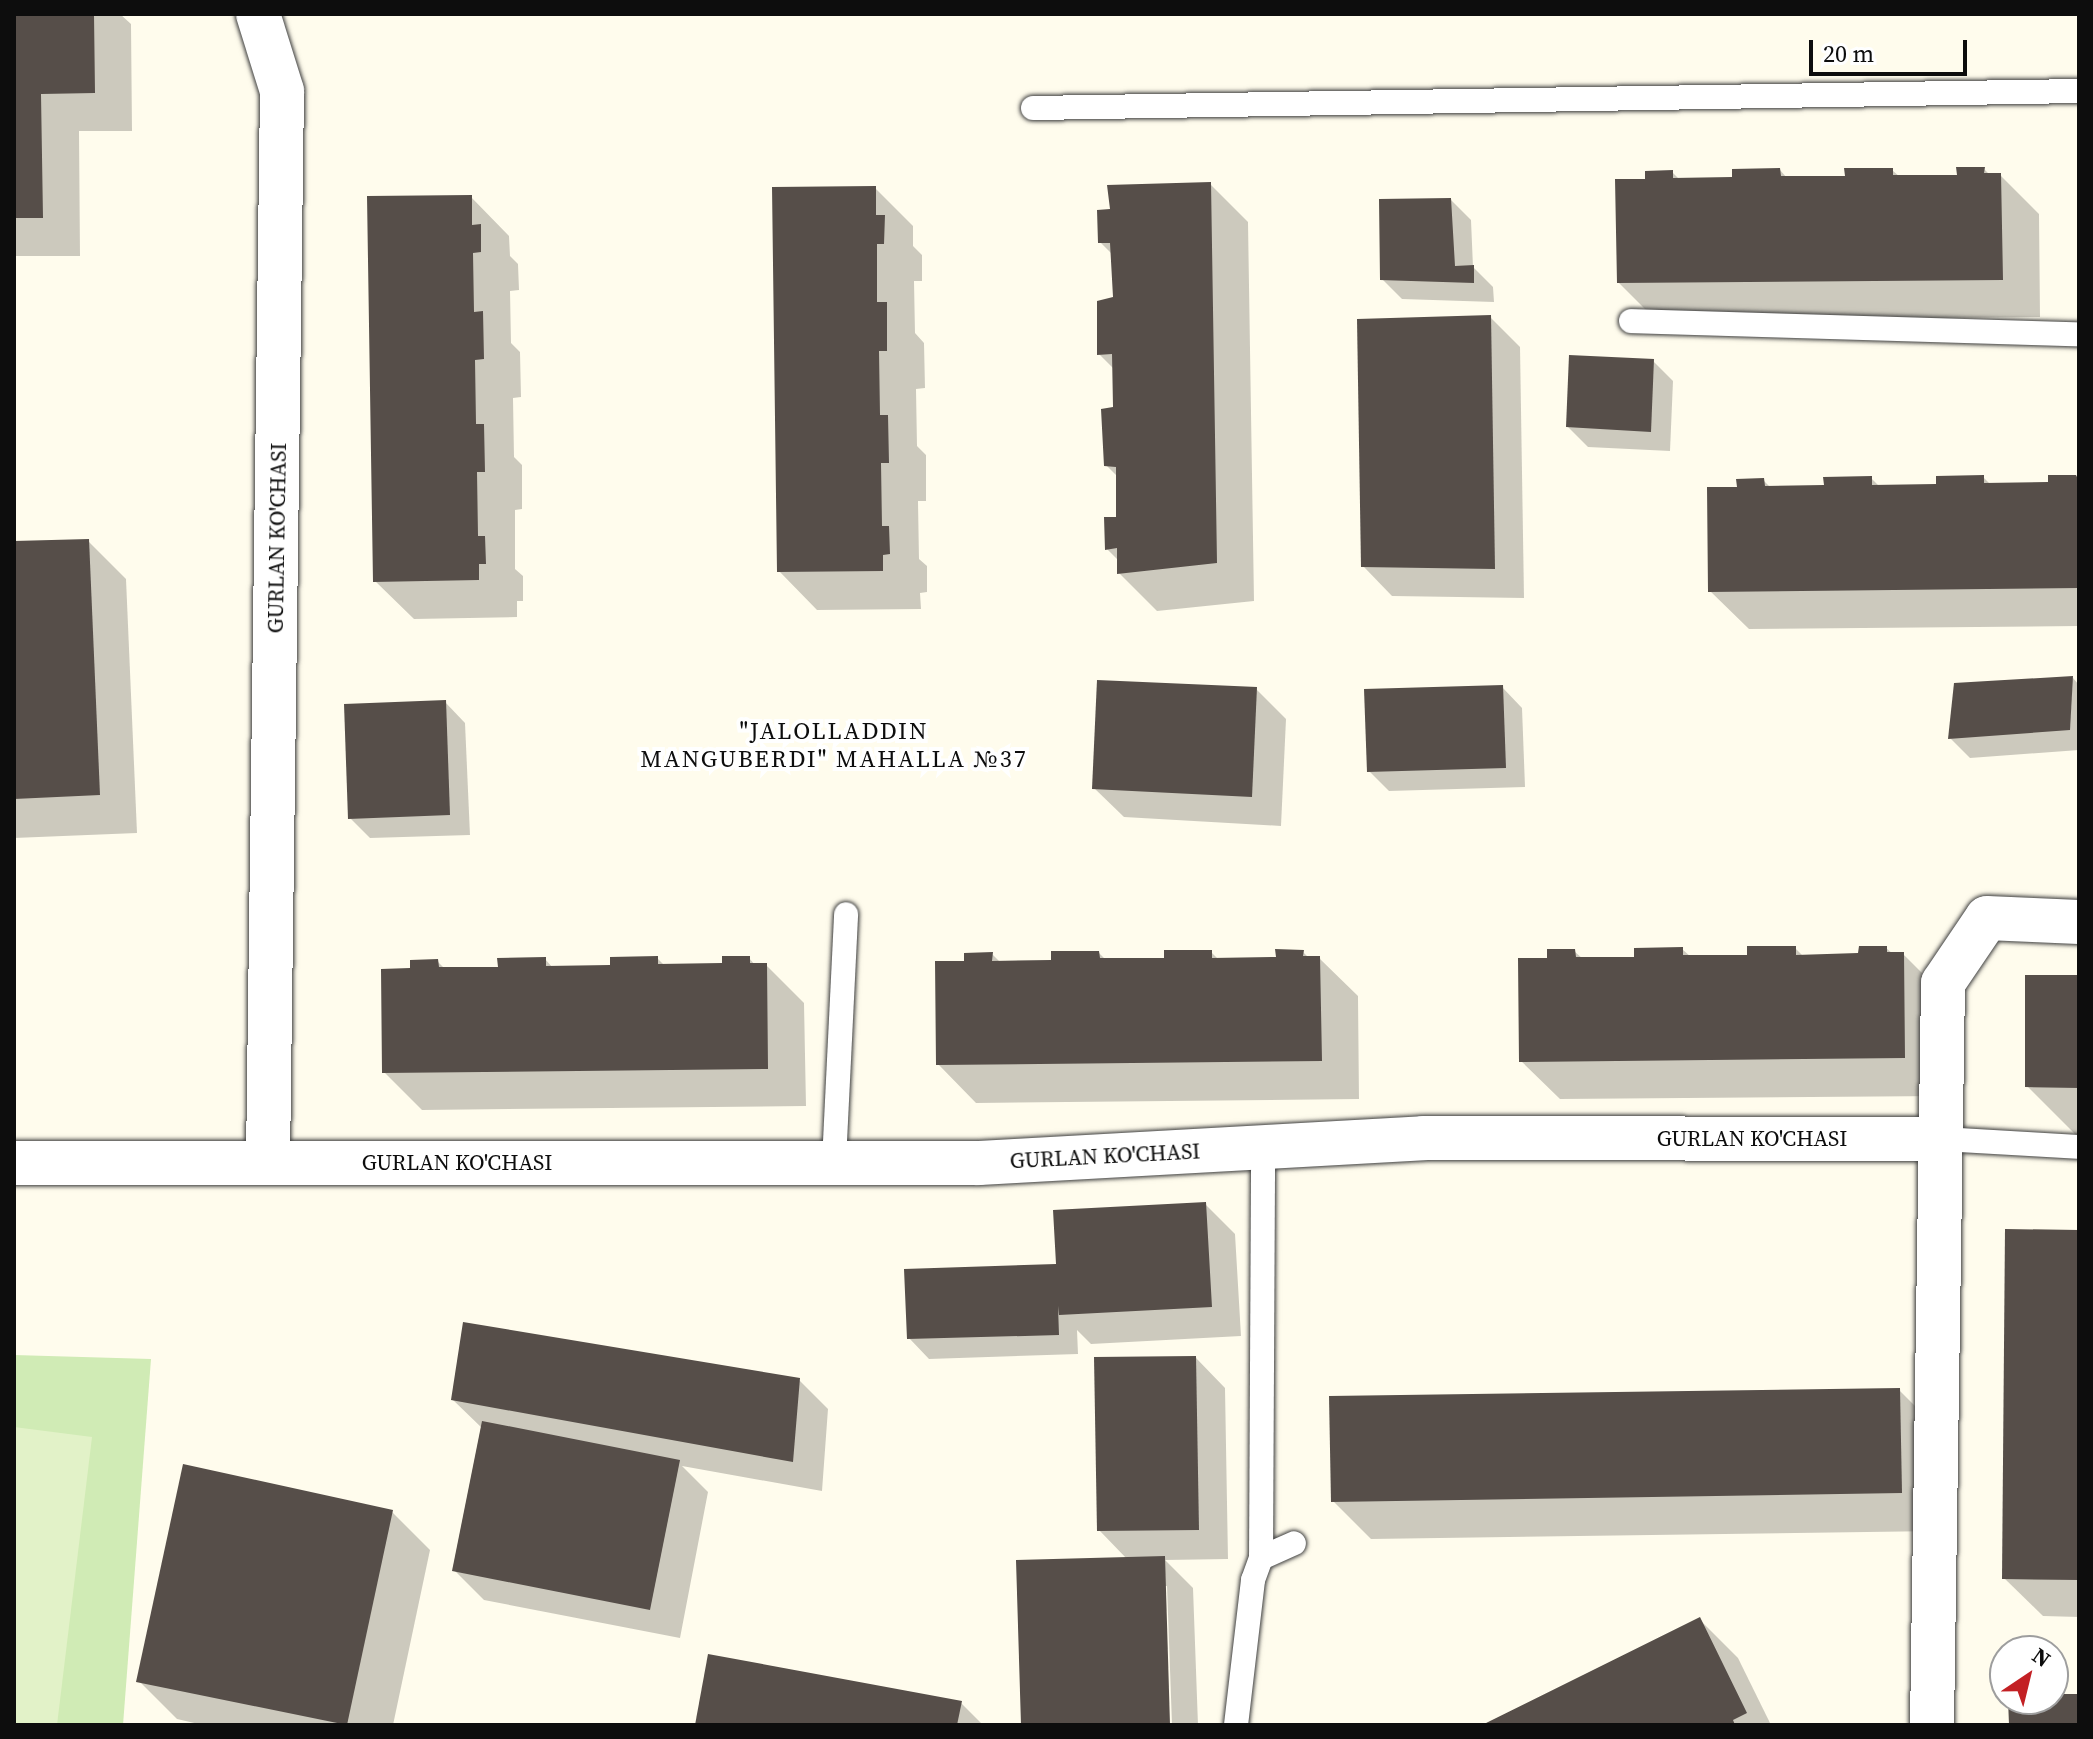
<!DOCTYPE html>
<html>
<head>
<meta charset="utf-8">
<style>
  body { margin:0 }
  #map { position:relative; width:2093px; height:1739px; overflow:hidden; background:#fffced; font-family:"Source Serif 4",serif }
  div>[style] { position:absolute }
  .green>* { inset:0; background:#d0ebb5 }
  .pitch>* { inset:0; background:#e2f2c8 }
  .shadow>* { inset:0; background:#0003 }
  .building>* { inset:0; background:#564e49 }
  .roads { filter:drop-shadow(0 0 2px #404040) drop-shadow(0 0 2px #404040) }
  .service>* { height:24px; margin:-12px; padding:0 12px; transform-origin:12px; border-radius:12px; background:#fff }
  .minor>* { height:44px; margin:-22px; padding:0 22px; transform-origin:22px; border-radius:22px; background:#fff }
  span { translate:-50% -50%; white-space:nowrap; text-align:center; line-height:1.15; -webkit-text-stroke:8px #fff; paint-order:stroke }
  .street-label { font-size:22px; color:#0d0d0d }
  .neighbourhood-label { font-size:24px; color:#0d0d0d; letter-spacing:2px }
  .frame { position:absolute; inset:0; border:16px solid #0d0d0d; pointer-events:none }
  .north { position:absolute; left:1989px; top:1635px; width:80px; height:80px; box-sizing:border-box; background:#fff; border:2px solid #9e9e9e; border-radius:50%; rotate:35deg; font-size:22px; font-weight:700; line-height:32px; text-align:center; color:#0d0d0d }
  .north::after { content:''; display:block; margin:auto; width:28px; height:36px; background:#c32024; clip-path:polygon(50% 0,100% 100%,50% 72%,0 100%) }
  .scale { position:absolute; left:1809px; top:40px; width:158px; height:36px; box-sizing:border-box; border:4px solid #0d0d0d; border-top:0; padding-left:10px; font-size:24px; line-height:28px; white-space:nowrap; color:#0d0d0d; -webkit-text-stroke:6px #fff; paint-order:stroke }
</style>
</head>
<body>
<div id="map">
  <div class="green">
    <i style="clip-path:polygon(14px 1355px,151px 1359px,123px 1725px,14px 1725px)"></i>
  </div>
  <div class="pitch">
    <i style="clip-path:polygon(14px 1427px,92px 1437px,57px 1725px,14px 1725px)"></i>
  </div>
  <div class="shadow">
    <i style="clip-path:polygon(14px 14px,120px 14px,131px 24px,132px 131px,79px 131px,80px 256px,14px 256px)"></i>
    <i style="clip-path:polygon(1984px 169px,1990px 175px,2000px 175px,2039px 214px,2040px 317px,1657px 321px,1619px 283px,1647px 181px,1672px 172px,1680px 180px,1734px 179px,1780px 170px,1787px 178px,1847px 178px,1892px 170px,1900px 177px,1959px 177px)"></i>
    <i style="clip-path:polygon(1210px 184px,1248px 222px,1254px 601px,1157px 611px,1119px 573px,1119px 561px,1107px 549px,1118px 519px,1118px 477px,1106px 465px,1115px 408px,1114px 369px,1099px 354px,1115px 298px,1113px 255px,1100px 242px,1112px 211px)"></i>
    <i style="clip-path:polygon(875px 188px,913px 226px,913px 246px,922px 255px,922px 281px,914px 281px,915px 333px,924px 343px,925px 388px,916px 389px,917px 446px,926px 455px,926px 501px,918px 501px,919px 559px,927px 566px,927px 592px,920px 593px,921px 609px,817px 610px,779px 571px)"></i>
    <i style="clip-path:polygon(471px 197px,509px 236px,510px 256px,518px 264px,519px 290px,510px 291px,511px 343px,520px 352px,521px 397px,513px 398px,514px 457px,522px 465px,522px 509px,515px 510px,515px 569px,523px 576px,523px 601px,517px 601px,517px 617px,414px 619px,375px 581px)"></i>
    <i style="clip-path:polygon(1451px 200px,1471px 220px,1473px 267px,1493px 287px,1494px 302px,1402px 299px,1382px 279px)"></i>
    <i style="clip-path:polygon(1490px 317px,1520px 347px,1524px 598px,1392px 596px,1363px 566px)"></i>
    <i style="clip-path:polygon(1653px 361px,1673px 381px,1670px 451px,1588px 447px,1568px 427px)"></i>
    <i style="clip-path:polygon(1983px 477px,1991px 485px,2079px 481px,2079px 626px,1749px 629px,1710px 591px,1739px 489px,1763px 480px,1771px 488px,1826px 487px,1871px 478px,1880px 487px,1938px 486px)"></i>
    <i style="clip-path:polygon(88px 541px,126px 579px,137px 833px,14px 838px,14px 543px)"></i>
    <i style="clip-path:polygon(2073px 678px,2079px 685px,2079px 750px,1970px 758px,1950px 738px)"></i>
    <i style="clip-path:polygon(1502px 687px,1522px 708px,1525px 787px,1389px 791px,1369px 771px)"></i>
    <i style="clip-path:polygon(1256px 689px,1286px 719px,1281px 826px,1124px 817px,1094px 788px)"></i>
    <i style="clip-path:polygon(445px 702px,465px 723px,470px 835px,370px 838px,350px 818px)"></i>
    <i style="clip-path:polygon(1795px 948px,1803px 956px,1860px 955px,1886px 948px,1893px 954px,1903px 954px,1941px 992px,1943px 1096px,1560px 1099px,1521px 1061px,1549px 960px,1574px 951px,1583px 959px,1636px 959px,1682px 949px,1691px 957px,1749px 957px)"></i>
    <i style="clip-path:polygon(1211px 952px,1219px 960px,1278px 959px,1303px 952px,1309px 958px,1319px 958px,1358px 996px,1359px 1099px,976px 1103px,938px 1064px,966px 963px,992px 954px,1000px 962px,1053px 962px,1099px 953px,1106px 960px,1166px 960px)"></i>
    <i style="clip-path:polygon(657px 958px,665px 966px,724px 965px,749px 958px,755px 965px,766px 965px,804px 1003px,806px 1106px,422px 1110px,384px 1072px,413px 970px,437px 961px,445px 969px,500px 969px,545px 959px,553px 968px,612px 967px)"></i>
    <i style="clip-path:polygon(2079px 977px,2079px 1138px,2027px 1086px)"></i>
    <i style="clip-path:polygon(1205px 1204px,1235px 1234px,1241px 1336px,1091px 1344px,1077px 1330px,1078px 1354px,929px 1359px,909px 1338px)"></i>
    <i style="clip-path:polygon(2079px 1232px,2079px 1617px,2043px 1616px,2004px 1578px)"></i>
    <i style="clip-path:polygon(1196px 1358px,1225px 1388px,1228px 1559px,1165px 1560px,1193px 1588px,1198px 1725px,1172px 1725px,1167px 1586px,1163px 1586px,1168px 1725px,1023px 1725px,1127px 1559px,1099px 1530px)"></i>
    <i style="clip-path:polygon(799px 1380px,828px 1409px,822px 1491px,682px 1466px,708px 1492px,680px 1638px,484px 1600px,454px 1570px,483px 1429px,453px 1400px)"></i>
    <i style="clip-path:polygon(1899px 1390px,1937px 1428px,1939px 1531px,1371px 1539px,1333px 1501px)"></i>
    <i style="clip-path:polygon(392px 1512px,430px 1550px,393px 1725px,203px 1725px,177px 1719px,139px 1681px)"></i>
    <i style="clip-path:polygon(1700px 1620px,1738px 1658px,1771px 1725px,1487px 1725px)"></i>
    <i style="clip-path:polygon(961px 1703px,983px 1725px,697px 1725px)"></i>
  </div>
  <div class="building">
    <i style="clip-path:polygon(14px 14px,94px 14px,95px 93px,41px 94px,43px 218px,14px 218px)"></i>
    <i style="clip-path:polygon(1956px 167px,1985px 167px,1984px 173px,2001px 173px,2003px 280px,1617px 283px,1615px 179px,1645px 179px,1645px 171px,1673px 170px,1673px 178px,1732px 177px,1732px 169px,1780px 168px,1781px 176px,1845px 176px,1844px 168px,1893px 168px,1893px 175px,1957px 175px)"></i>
    <i style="clip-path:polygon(1211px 182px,1217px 563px,1117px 574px,1117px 548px,1105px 550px,1104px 517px,1116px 517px,1116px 467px,1104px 466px,1101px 409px,1113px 407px,1112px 354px,1097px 355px,1097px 301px,1113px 297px,1110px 243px,1098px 243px,1097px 210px,1110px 209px,1107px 185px)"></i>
    <i style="clip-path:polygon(876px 186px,876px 215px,885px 215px,884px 244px,877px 244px,877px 302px,887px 302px,887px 351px,879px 351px,880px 415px,888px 415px,889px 463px,881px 463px,882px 526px,889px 526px,890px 554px,883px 555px,883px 571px,777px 572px,772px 187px)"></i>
    <i style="clip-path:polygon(472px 195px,472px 225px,481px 224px,481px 252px,473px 253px,474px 312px,483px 311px,484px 359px,475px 360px,476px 424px,484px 424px,485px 472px,477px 472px,478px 536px,485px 536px,486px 564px,479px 564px,479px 580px,373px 582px,367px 196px)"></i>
    <i style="clip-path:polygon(1451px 198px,1455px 266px,1474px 265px,1474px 283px,1380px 280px,1379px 199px)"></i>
    <i style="clip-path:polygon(1491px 315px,1495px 569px,1361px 567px,1357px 319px)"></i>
    <i style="clip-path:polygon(1569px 355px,1654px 359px,1651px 432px,1566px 427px)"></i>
    <i style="clip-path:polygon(1984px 475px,1984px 483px,2048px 482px,2048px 475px,2076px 475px,2079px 481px,2079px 588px,1708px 592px,1707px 487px,1737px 487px,1736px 479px,1764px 478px,1765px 486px,1824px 485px,1823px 477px,1872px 476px,1872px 485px,1936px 484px,1936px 476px)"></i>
    <i style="clip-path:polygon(89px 539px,100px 795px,14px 799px,14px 541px)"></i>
    <i style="clip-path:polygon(2073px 676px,2070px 730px,1948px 739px,1954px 683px)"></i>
    <i style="clip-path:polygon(1097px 680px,1257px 687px,1252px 797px,1092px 789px)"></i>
    <i style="clip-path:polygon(1503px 685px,1506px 768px,1367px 772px,1364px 689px)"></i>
    <i style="clip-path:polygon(446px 700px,450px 815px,348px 819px,344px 704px)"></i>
    <i style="clip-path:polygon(1747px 946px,1796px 946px,1796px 955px,1858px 953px,1859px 946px,1887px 946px,1887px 952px,1904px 952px,1905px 1058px,1519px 1062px,1518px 958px,1547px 958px,1547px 949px,1575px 949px,1576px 957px,1634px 957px,1634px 948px,1683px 947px,1683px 955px,1747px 955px)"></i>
    <i style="clip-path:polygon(1275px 949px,1304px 950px,1303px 956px,1320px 956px,1322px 1061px,936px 1065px,935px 961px,964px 961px,964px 953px,993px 952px,992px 961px,1051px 960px,1051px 951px,1099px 951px,1100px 958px,1164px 958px,1164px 950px,1212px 950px,1212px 958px,1276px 957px)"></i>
    <i style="clip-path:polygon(658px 956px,658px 964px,722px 963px,722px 956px,750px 956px,750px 963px,767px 963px,768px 1069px,382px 1073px,381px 969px,410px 968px,410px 960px,438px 959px,439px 967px,498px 967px,497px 958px,546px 957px,546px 966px,610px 965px,610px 957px)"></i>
    <i style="clip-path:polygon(2025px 975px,2079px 975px,2079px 1088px,2025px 1087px)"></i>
    <i style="clip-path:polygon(1206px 1202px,1212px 1307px,1059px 1315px,1058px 1306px,1059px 1335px,907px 1339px,904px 1269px,1056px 1264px,1053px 1210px)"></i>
    <i style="clip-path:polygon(2005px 1229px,2079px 1230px,2079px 1580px,2002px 1579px)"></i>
    <i style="clip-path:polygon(463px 1322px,800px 1378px,793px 1462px,451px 1400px)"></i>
    <i style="clip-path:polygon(1196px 1356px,1199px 1530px,1097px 1531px,1094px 1357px)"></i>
    <i style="clip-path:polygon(1900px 1388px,1902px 1493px,1331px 1502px,1329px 1396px)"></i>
    <i style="clip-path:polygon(482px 1421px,680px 1460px,650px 1610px,452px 1571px)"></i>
    <i style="clip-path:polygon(183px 1464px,393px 1510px,347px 1725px,136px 1682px)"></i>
    <i style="clip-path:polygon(1165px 1556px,1170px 1725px,1021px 1725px,1016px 1560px)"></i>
    <i style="clip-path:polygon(1700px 1617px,1747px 1713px,1733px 1720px,1735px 1725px,1482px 1725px)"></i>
    <i style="clip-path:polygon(708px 1654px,962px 1701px,957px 1725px,695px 1725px)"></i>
    <i style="clip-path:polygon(2053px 1694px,2079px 1694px,2079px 1725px,2009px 1725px,2008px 1699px,2053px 1699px)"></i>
  </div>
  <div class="roads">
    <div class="service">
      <i style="left:1033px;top:108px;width:1046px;rotate:-0.93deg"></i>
      <i style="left:1631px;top:321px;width:448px;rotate:1.7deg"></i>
      <i style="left:1941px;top:1139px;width:138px;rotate:3.3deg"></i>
      <i style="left:834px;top:1162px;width:248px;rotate:-87.2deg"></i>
      <i style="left:1261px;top:1558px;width:411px;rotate:-89.7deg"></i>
      <i style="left:1236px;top:1725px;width:146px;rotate:-83.3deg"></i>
      <i style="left:1253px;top:1580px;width:23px;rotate:-70deg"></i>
      <i style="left:1261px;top:1558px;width:36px;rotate:-24deg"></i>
    </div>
    <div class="minor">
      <i style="left:258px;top:14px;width:81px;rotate:72.7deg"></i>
      <i style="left:282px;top:91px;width:1072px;rotate:90.75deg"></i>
      <i style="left:14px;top:1163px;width:965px"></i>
      <i style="left:979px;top:1163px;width:445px;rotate:-3.2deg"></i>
      <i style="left:1423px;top:1138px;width:518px;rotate:0.11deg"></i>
      <i style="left:1932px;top:1725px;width:742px;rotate:-89.15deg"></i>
      <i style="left:1943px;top:983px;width:78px;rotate:-55.9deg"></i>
      <i style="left:1987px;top:918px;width:92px;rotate:2.5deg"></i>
    </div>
  </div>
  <div class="street-label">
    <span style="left:277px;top:538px;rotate:-89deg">GURLAN KO'CHASI</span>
    <span style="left:1752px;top:1139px">GURLAN KO'CHASI</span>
    <span style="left:1105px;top:1156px;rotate:-3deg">GURLAN KO'CHASI</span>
    <span style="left:457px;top:1163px">GURLAN KO'CHASI</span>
  </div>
  <div class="neighbourhood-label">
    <span style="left:834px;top:745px">"JALOLLADDIN<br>MANGUBERDI" MAHALLA №37</span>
  </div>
  <div class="frame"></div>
  <div class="north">N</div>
  <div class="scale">20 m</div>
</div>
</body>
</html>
